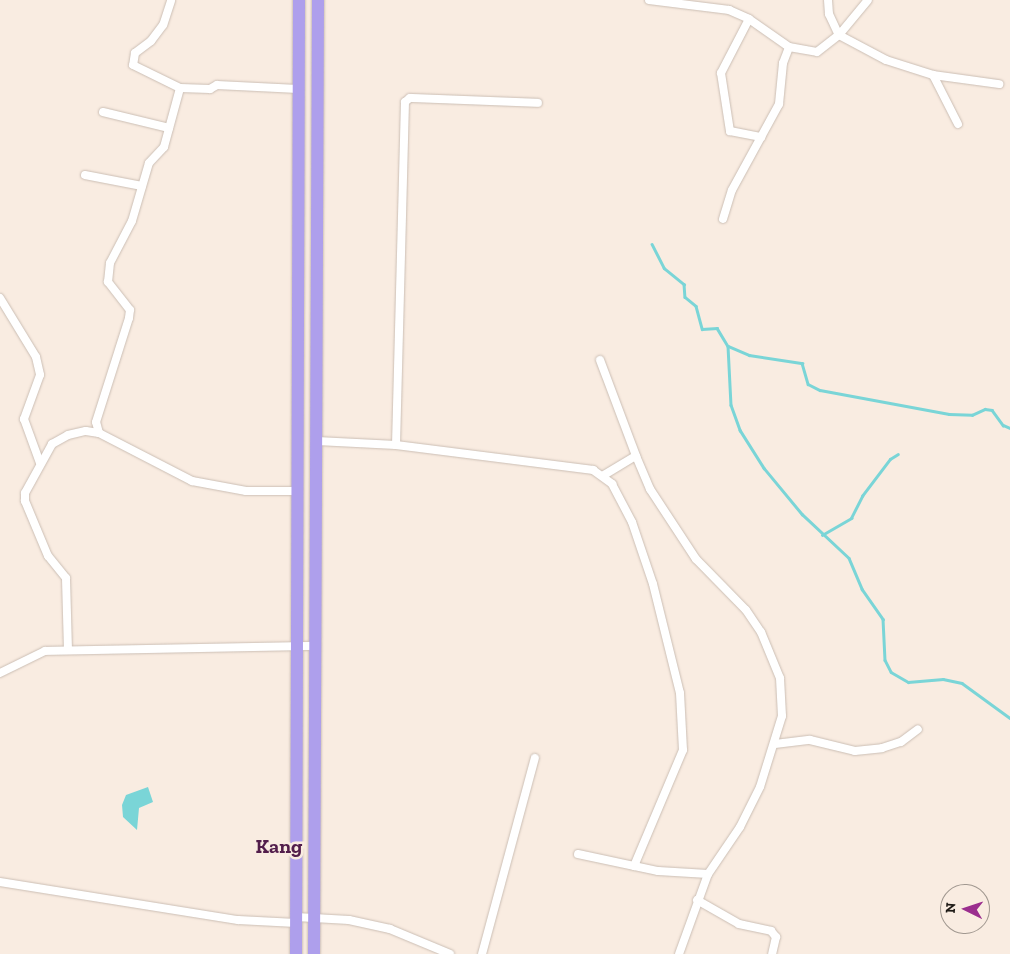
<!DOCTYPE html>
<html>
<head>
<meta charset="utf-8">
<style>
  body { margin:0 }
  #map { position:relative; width:1010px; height:954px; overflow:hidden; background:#f9ece1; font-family:"Zilla Slab",serif }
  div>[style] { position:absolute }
  .water>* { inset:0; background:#7ad5d7 }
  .stream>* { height:2.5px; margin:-1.25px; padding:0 1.25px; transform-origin:1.25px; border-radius:1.25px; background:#7ad5d7 }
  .roads { filter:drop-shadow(0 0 1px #cbbeb4) drop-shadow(0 0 1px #cbbeb4) }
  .minor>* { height:8px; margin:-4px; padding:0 4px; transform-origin:4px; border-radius:4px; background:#fff }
  .trunk>* { height:12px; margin:-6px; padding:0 6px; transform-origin:6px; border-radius:6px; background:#ae9fec }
  span { translate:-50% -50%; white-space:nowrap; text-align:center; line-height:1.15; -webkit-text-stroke:5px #f9ece1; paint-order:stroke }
  .quarter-label { font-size:20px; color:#521d4b; font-weight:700 }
  .north { position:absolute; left:940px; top:884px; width:50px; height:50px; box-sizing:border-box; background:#f9ece1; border:1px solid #a19890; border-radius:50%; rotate:274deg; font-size:14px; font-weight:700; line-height:20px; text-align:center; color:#1e1a16 }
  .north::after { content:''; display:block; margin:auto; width:18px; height:22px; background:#9b2e8e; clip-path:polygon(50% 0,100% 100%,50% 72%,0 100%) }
</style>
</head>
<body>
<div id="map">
  <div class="water">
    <i style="clip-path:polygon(148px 787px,153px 802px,139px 808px,137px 830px,123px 817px,122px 805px,126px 795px)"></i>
  </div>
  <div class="stream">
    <i style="left:652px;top:244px;width:27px;rotate:63deg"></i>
    <i style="left:664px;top:268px;width:26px;rotate:39deg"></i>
    <i style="left:684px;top:284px;width:13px;rotate:86deg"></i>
    <i style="left:685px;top:297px;width:14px;rotate:39deg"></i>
    <i style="left:696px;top:306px;width:24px;rotate:75deg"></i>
    <i style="left:702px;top:329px;width:15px;rotate:-4deg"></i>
    <i style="left:717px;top:328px;width:21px;rotate:59deg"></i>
    <i style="left:728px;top:346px;width:23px;rotate:23deg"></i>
    <i style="left:749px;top:355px;width:54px;rotate:8.6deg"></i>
    <i style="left:802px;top:363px;width:22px;rotate:74deg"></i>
    <i style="left:808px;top:384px;width:13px;rotate:27deg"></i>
    <i style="left:820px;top:390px;width:131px;rotate:10.5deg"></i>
    <i style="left:949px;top:414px;width:23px;rotate:2deg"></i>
    <i style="left:972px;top:415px;width:14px;rotate:-25deg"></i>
    <i style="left:985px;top:409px;width:7px;rotate:8deg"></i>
    <i style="left:992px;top:410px;width:19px;rotate:54deg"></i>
    <i style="left:1003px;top:425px;width:8px;rotate:23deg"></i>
    <i style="left:728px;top:346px;width:59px;rotate:87.1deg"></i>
    <i style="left:731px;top:405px;width:27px;rotate:70deg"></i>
    <i style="left:740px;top:430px;width:45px;rotate:57.7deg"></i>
    <i style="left:764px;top:468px;width:60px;rotate:50.4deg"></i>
    <i style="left:802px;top:514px;width:64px;rotate:43.1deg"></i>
    <i style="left:849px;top:558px;width:34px;rotate:67deg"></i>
    <i style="left:862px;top:589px;width:37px;rotate:55deg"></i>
    <i style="left:883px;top:619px;width:41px;rotate:87.2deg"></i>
    <i style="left:885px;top:660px;width:13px;rotate:63deg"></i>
    <i style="left:891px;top:672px;width:20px;rotate:30deg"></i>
    <i style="left:908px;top:682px;width:35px;rotate:-5deg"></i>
    <i style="left:943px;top:679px;width:19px;rotate:12deg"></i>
    <i style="left:962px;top:683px;width:59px;rotate:36.1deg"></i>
    <i style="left:822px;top:535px;width:34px;rotate:-30deg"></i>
    <i style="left:851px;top:518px;width:25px;rotate:-63deg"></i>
    <i style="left:862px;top:496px;width:46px;rotate:-52.9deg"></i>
    <i style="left:890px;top:459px;width:9px;rotate:-32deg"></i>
  </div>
  <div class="roads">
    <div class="minor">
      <i style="left:649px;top:0;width:81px;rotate:7.1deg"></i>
      <i style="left:729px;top:10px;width:22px;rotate:24deg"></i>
      <i style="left:749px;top:19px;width:49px;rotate:35deg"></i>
      <i style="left:789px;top:47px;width:28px;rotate:10deg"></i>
      <i style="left:817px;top:52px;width:28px;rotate:-38deg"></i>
      <i style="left:839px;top:35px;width:45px;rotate:-50.4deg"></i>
      <i style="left:828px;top:0;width:14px;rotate:86deg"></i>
      <i style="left:829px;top:14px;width:23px;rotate:65deg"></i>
      <i style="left:839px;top:35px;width:53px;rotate:28deg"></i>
      <i style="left:886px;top:60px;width:49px;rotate:17.7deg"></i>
      <i style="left:933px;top:75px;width:55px;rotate:63deg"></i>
      <i style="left:171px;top:1px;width:25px;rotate:108deg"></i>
      <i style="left:163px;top:25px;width:20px;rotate:127deg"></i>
      <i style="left:151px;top:41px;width:20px;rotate:143deg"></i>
      <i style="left:135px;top:53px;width:12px;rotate:99deg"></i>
      <i style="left:133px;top:65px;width:52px;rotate:26.1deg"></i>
      <i style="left:749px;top:19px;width:61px;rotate:117.4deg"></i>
      <i style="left:721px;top:73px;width:59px;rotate:81.2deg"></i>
      <i style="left:730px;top:131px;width:32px;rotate:11deg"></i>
      <i style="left:933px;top:75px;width:67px;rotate:7.8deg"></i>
      <i style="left:103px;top:112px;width:68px;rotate:13.6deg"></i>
      <i style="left:85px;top:175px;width:58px;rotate:10.9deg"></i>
      <i style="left:723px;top:219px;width:30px;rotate:-73deg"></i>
      <i style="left:732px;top:190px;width:98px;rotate:-61.3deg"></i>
      <i style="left:779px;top:104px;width:41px;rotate:-84.4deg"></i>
      <i style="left:783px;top:63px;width:17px;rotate:-69deg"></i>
      <i style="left:0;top:298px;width:69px;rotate:58.6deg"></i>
      <i style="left:36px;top:357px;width:18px;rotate:77deg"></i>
      <i style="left:40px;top:375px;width:47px;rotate:110deg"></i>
      <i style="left:24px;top:419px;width:47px;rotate:70deg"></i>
      <i style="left:600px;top:360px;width:103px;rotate:69.4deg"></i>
      <i style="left:99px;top:433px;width:11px;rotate:-105deg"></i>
      <i style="left:96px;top:422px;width:109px;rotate:-72.4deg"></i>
      <i style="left:129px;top:318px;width:8px;rotate:-83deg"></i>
      <i style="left:130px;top:310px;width:36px;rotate:-128deg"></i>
      <i style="left:108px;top:282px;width:19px;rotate:-84deg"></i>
      <i style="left:110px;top:263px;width:47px;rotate:-62.4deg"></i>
      <i style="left:132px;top:221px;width:60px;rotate:-73.7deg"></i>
      <i style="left:149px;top:163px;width:22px;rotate:-47deg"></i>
      <i style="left:164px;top:147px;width:61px;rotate:-74.8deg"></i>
      <i style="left:180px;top:88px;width:30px;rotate:2deg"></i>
      <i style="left:210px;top:89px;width:8px;rotate:-30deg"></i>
      <i style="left:217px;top:85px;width:81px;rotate:2.8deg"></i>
      <i style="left:317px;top:441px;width:79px;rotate:2.9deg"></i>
      <i style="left:396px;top:445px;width:199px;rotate:7.2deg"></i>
      <i style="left:593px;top:470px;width:24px;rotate:36deg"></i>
      <i style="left:612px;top:484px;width:43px;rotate:62.2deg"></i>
      <i style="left:632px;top:522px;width:65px;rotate:71.3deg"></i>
      <i style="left:653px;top:584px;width:112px;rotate:76.1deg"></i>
      <i style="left:680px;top:693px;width:57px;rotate:87deg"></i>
      <i style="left:683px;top:750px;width:126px;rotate:112.9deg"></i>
      <i style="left:396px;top:445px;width:343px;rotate:-88.5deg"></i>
      <i style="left:405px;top:102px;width:6px;rotate:-39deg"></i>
      <i style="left:410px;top:98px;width:128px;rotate:2.2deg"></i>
      <i style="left:604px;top:475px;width:37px;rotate:-31deg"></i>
      <i style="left:636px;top:456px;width:36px;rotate:67deg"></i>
      <i style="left:650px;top:489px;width:84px;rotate:56.7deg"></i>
      <i style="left:696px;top:559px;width:71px;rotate:45.6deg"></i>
      <i style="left:746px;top:610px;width:27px;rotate:56deg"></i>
      <i style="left:761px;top:632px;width:50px;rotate:67.6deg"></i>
      <i style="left:780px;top:678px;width:38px;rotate:87deg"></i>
      <i style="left:782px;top:716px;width:74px;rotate:107.2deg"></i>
      <i style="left:760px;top:787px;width:45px;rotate:116.6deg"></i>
      <i style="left:740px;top:827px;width:57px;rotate:124.2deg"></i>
      <i style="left:708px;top:874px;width:85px;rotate:109.9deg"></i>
      <i style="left:68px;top:650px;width:72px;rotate:-91.6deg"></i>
      <i style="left:66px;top:578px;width:28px;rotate:-129deg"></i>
      <i style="left:48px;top:556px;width:60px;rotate:-112.7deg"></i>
      <i style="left:25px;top:501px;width:8px;rotate:-90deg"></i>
      <i style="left:25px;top:493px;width:56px;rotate:-61.1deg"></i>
      <i style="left:52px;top:444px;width:18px;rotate:-29deg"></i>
      <i style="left:68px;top:435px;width:18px;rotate:-13deg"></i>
      <i style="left:86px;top:431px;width:13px;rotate:9deg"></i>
      <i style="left:99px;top:433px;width:105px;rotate:27.3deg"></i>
      <i style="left:192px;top:481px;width:55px;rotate:10.5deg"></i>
      <i style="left:246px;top:491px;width:52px"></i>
      <i style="left:0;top:673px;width:50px;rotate:-26.1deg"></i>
      <i style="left:45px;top:651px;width:271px;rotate:-1.1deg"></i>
      <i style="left:775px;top:744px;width:35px;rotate:-7deg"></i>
      <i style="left:810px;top:740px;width:46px;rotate:13.7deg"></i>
      <i style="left:855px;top:751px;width:27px;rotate:-6deg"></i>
      <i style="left:882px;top:748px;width:20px;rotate:-18deg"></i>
      <i style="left:901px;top:742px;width:21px;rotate:-37deg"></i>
      <i style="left:578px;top:854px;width:82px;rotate:12deg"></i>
      <i style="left:658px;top:871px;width:50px;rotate:3.4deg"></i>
      <i style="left:0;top:882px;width:241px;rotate:9.1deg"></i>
      <i style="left:238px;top:920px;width:58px;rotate:3deg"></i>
      <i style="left:697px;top:900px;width:48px;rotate:29.7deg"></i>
      <i style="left:739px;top:924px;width:33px;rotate:12deg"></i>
      <i style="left:771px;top:931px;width:8px;rotate:50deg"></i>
      <i style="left:776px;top:937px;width:17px;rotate:103deg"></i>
      <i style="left:296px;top:917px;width:53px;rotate:3.2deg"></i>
      <i style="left:349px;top:920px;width:42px;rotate:12.4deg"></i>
      <i style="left:390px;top:929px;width:65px;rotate:22.6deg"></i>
      <i style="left:482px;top:954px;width:203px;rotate:-74.9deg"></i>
    </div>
    <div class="trunk">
      <i style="left:296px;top:954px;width:954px;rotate:-89.82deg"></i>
      <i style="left:314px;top:954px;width:954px;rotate:-89.76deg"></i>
    </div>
  </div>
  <div class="quarter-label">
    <span style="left:279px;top:846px">Kang</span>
  </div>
  <div class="north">N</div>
</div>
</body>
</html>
